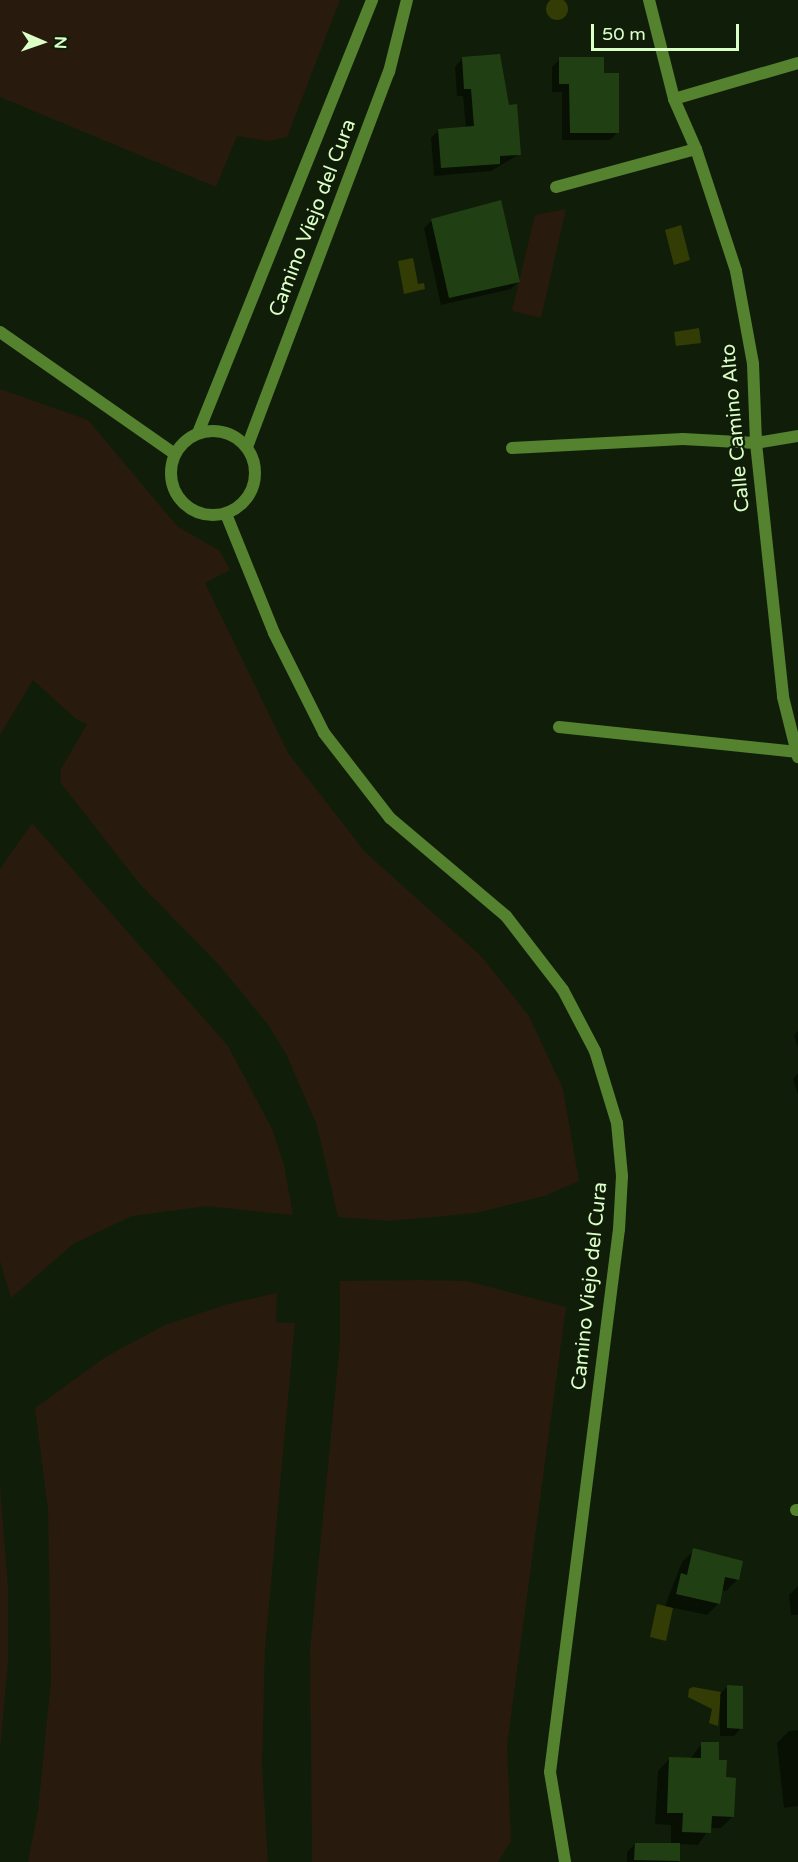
<!DOCTYPE html>
<html>
<head>
<meta charset="utf-8">
<style>
  body { margin:0 }
  #map { position:relative; width:798px; height:1862px; overflow:hidden; background:#101e09; font-family:"Varela Round",sans-serif }
  div>[style] { position:absolute }
  .green>* { inset:0; background:#281a0c }
  .water>* { inset:0; background:#333c04 }
  .round { border-radius:50% }
  .shadow>* { inset:0; background:#0007 }
  .building>* { inset:0; background:#204014 }
  .minor>* { height:12px; margin:-6px; padding:0 6px; transform-origin:6px; border-radius:6px; background:#54822f }
  .minor>.ring { margin:-6px; padding:0; box-sizing:content-box; background:none; border:12px solid #54822f; border-radius:50% }
  span { translate:-50% -50%; white-space:nowrap; text-align:center; line-height:1.15; -webkit-text-stroke:4.5px #101e09; paint-order:stroke }
  .street-label { font-size:20px; color:#dbffc6 }
  .north { position:absolute; left:12px; top:12px; width:60px; height:60px; -webkit-text-stroke:4px #101e09; paint-order:stroke; rotate:92deg; font-size:16px; font-weight:700; line-height:24px; text-align:center; color:#dbffc6 }
  .north::after { content:''; display:block; margin:auto; width:21px; height:27px; background:#dbffc6; clip-path:polygon(50% 0,100% 100%,50% 72%,0 100%) }
  .scale { position:absolute; left:591px; top:24px; width:148px; height:27px; box-sizing:border-box; border:3px solid #dbffc6; border-top:0; padding-left:8px; font-size:18px; line-height:21px; white-space:nowrap; color:#dbffc6; -webkit-text-stroke:4px #101e09; paint-order:stroke }
</style>
</head>
<body>
<div id="map">
  <div class="green">
    <i style="clip-path:polygon(0 0,340px 0,287px 137px,269px 141px,237px 136px,216px 187px,0 97px)"></i>
    <i style="clip-path:polygon(566px 209px,541px 318px,512px 311px,535px 215px)"></i>
    <i style="clip-path:polygon(0 389px,88px 420px,177px 526px,220px 551px,230px 570px,205px 583px,288px 753px,365px 852px,480px 955px,529px 1016px,563px 1089px,579px 1181px,544px 1196px,476px 1213px,389px 1221px,338px 1217px,317px 1125px,286px 1054px,269px 1026px,220px 966px,139px 883px,60px 782px,61px 769px,87px 724px,76px 719px,33px 680px,0 735px)"></i>
    <i style="clip-path:polygon(32px 823px,228px 1046px,272px 1129px,284px 1165px,293px 1215px,207px 1206px,132px 1216px,73px 1244px,11px 1298px,0 1261px,0 869px)"></i>
    <i style="clip-path:polygon(419px 1280px,467px 1281px,566px 1307px,507px 1745px,511px 1841px,498px 1862px,312px 1862px,310px 1650px,340px 1342px,340px 1281px)"></i>
    <i style="clip-path:polygon(277px 1293px,276px 1322px,295px 1323px,265px 1648px,262px 1765px,268px 1862px,28px 1862px,38px 1810px,51px 1679px,48px 1510px,35px 1408px,107px 1356px,165px 1325px,228px 1304px)"></i>
    <i style="clip-path:polygon(0 1485px,8px 1587px,8px 1663px,0 1750px)"></i>
  </div>
  <div class="water">
    <i class="round" style="left:546px;top:-2px;width:22px;height:22px"></i>
    <i style="clip-path:polygon(681px 225px,690px 260px,674px 265px,665px 230px)"></i>
    <i style="clip-path:polygon(413px 258px,418px 284px,424px 283px,425px 289px,404px 294px,398px 261px)"></i>
    <i style="clip-path:polygon(699px 328px,701px 343px,676px 346px,674px 332px)"></i>
    <i style="clip-path:polygon(657px 1604px,673px 1608px,666px 1641px,650px 1637px)"></i>
    <i style="clip-path:polygon(693px 1687px,721px 1692px,718px 1726px,709px 1723px,712px 1709px,688px 1697px,689px 1689px)"></i>
  </div>
  <div class="shadow">
    <i style="clip-path:polygon(462px 59px,508px 106px,520px 154px,491px 171px,434px 176px,431px 138px,439px 130px,466px 128px,463px 96px,457px 96px,455px 67px)"></i>
    <i style="clip-path:polygon(560px 59px,602px 74px,618px 132px,610px 140px,562px 140px,562px 92px,552px 92px,552px 67px)"></i>
    <i style="clip-path:polygon(432px 220px,519px 281px,511px 289px,441px 305px,424px 228px)"></i>
    <i style="clip-path:polygon(798px 1031px,798px 1048px,794px 1036px)"></i>
    <i style="clip-path:polygon(798px 1073px,798px 1095px,793px 1079px)"></i>
    <i style="clip-path:polygon(694px 1550px,738px 1579px,726px 1591px,721px 1590px,719px 1603px,707px 1615px,665px 1606px,682px 1562px)"></i>
    <i style="clip-path:polygon(798px 1586px,798px 1615px,791px 1615px,789px 1595px)"></i>
    <i style="clip-path:polygon(728px 1686px,741px 1728px,734px 1736px,720px 1736px,720px 1694px)"></i>
    <i style="clip-path:polygon(798px 1730px,798px 1806px,784px 1808px,777px 1743px,789px 1731px)"></i>
    <i style="clip-path:polygon(702px 1743px,717px 1761px,725px 1779px,733px 1816px,721px 1828px,710px 1828px,698px 1845px,679px 1844px,678px 1862px,627px 1862px,627px 1852px,635px 1844px,671px 1845px,671px 1825px,655px 1824px,658px 1771px,670px 1758px,690px 1759px)"></i>
  </div>
  <div class="building">
    <i style="clip-path:polygon(500px 54px,509px 105px,517px 104px,521px 155px,500px 156px,500px 164px,441px 168px,438px 129px,474px 126px,471px 89px,464px 89px,462px 57px)"></i>
    <i style="clip-path:polygon(559px 57px,604px 57px,604px 73px,619px 73px,619px 133px,570px 133px,569px 84px,559px 84px)"></i>
    <i style="clip-path:polygon(501px 200px,520px 282px,449px 298px,431px 219px)"></i>
    <i style="clip-path:polygon(693px 1548px,743px 1561px,739px 1580px,725px 1577px,720px 1604px,676px 1594px,681px 1573px,687px 1575px)"></i>
    <i style="clip-path:polygon(727px 1685px,743px 1686px,743px 1729px,727px 1728px)"></i>
    <i style="clip-path:polygon(701px 1742px,719px 1742px,719px 1760px,727px 1760px,726px 1777px,736px 1778px,734px 1817px,712px 1816px,711px 1833px,682px 1832px,683px 1813px,667px 1813px,669px 1757px,701px 1758px)"></i>
    <i style="clip-path:polygon(635px 1843px,680px 1843px,680px 1861px,634px 1860px)"></i>
  </div>
  <div class="minor">
    <i style="left:649px;top:0;width:102px;rotate:75.8deg"></i>
    <i style="left:674px;top:99px;width:55px;rotate:66.3deg"></i>
    <i style="left:696px;top:149px;width:128px;rotate:71.8deg"></i>
    <i style="left:736px;top:271px;width:95px;rotate:79.6deg"></i>
    <i style="left:753px;top:364px;width:79px;rotate:87.8deg"></i>
    <i style="left:756px;top:443px;width:255px;rotate:83.9deg"></i>
    <i style="left:783px;top:697px;width:62px;rotate:76deg"></i>
    <i style="left:674px;top:99px;width:129px;rotate:-16.2deg"></i>
    <i style="left:556px;top:187px;width:145px;rotate:-15.2deg"></i>
    <i style="left:0;top:332px;width:213px;rotate:34.9deg"></i>
    <i class="ring" style="left:171px;top:431px;width:72px;height:72px"></i>
    <i style="left:198px;top:433px;width:467px;rotate:-68.1deg"></i>
    <i style="left:247px;top:447px;width:401px;rotate:-69.3deg"></i>
    <i style="left:389px;top:72px;width:74px;rotate:-76deg"></i>
    <i style="left:512px;top:448px;width:171px;rotate:-3deg"></i>
    <i style="left:683px;top:439px;width:73px;rotate:3.1deg"></i>
    <i style="left:756px;top:443px;width:43px;rotate:-9.5deg"></i>
    <i style="left:226px;top:514px;width:128px;rotate:68deg"></i>
    <i style="left:274px;top:633px;width:112px;rotate:63.4deg"></i>
    <i style="left:324px;top:733px;width:108px;rotate:52.2deg"></i>
    <i style="left:390px;top:818px;width:152px;rotate:40.2deg"></i>
    <i style="left:506px;top:916px;width:93px;rotate:52.4deg"></i>
    <i style="left:563px;top:990px;width:69px;rotate:62.3deg"></i>
    <i style="left:595px;top:1051px;width:75px;rotate:73deg"></i>
    <i style="left:617px;top:1123px;width:53px;rotate:84.6deg"></i>
    <i style="left:622px;top:1176px;width:53px;rotate:93.2deg"></i>
    <i style="left:619px;top:1229px;width:547px;rotate:97.24deg"></i>
    <i style="left:550px;top:1772px;width:91px;rotate:80.5deg"></i>
    <i style="left:559px;top:727px;width:240px;rotate:6deg"></i>
    <i style="left:796px;top:1510px;width:2px"></i>
  </div>
  <div class="street-label">
    <span style="left:313px;top:218px;rotate:-69deg">Camino Viejo del Cura</span>
    <span style="left:736px;top:428px;rotate:-95deg">Calle Camino Alto</span>
    <span style="left:590px;top:1286px;rotate:-84deg">Camino Viejo del Cura</span>
  </div>
  <div class="north">N</div>
  <div class="scale">50 m</div>
</div>
</body>
</html>
